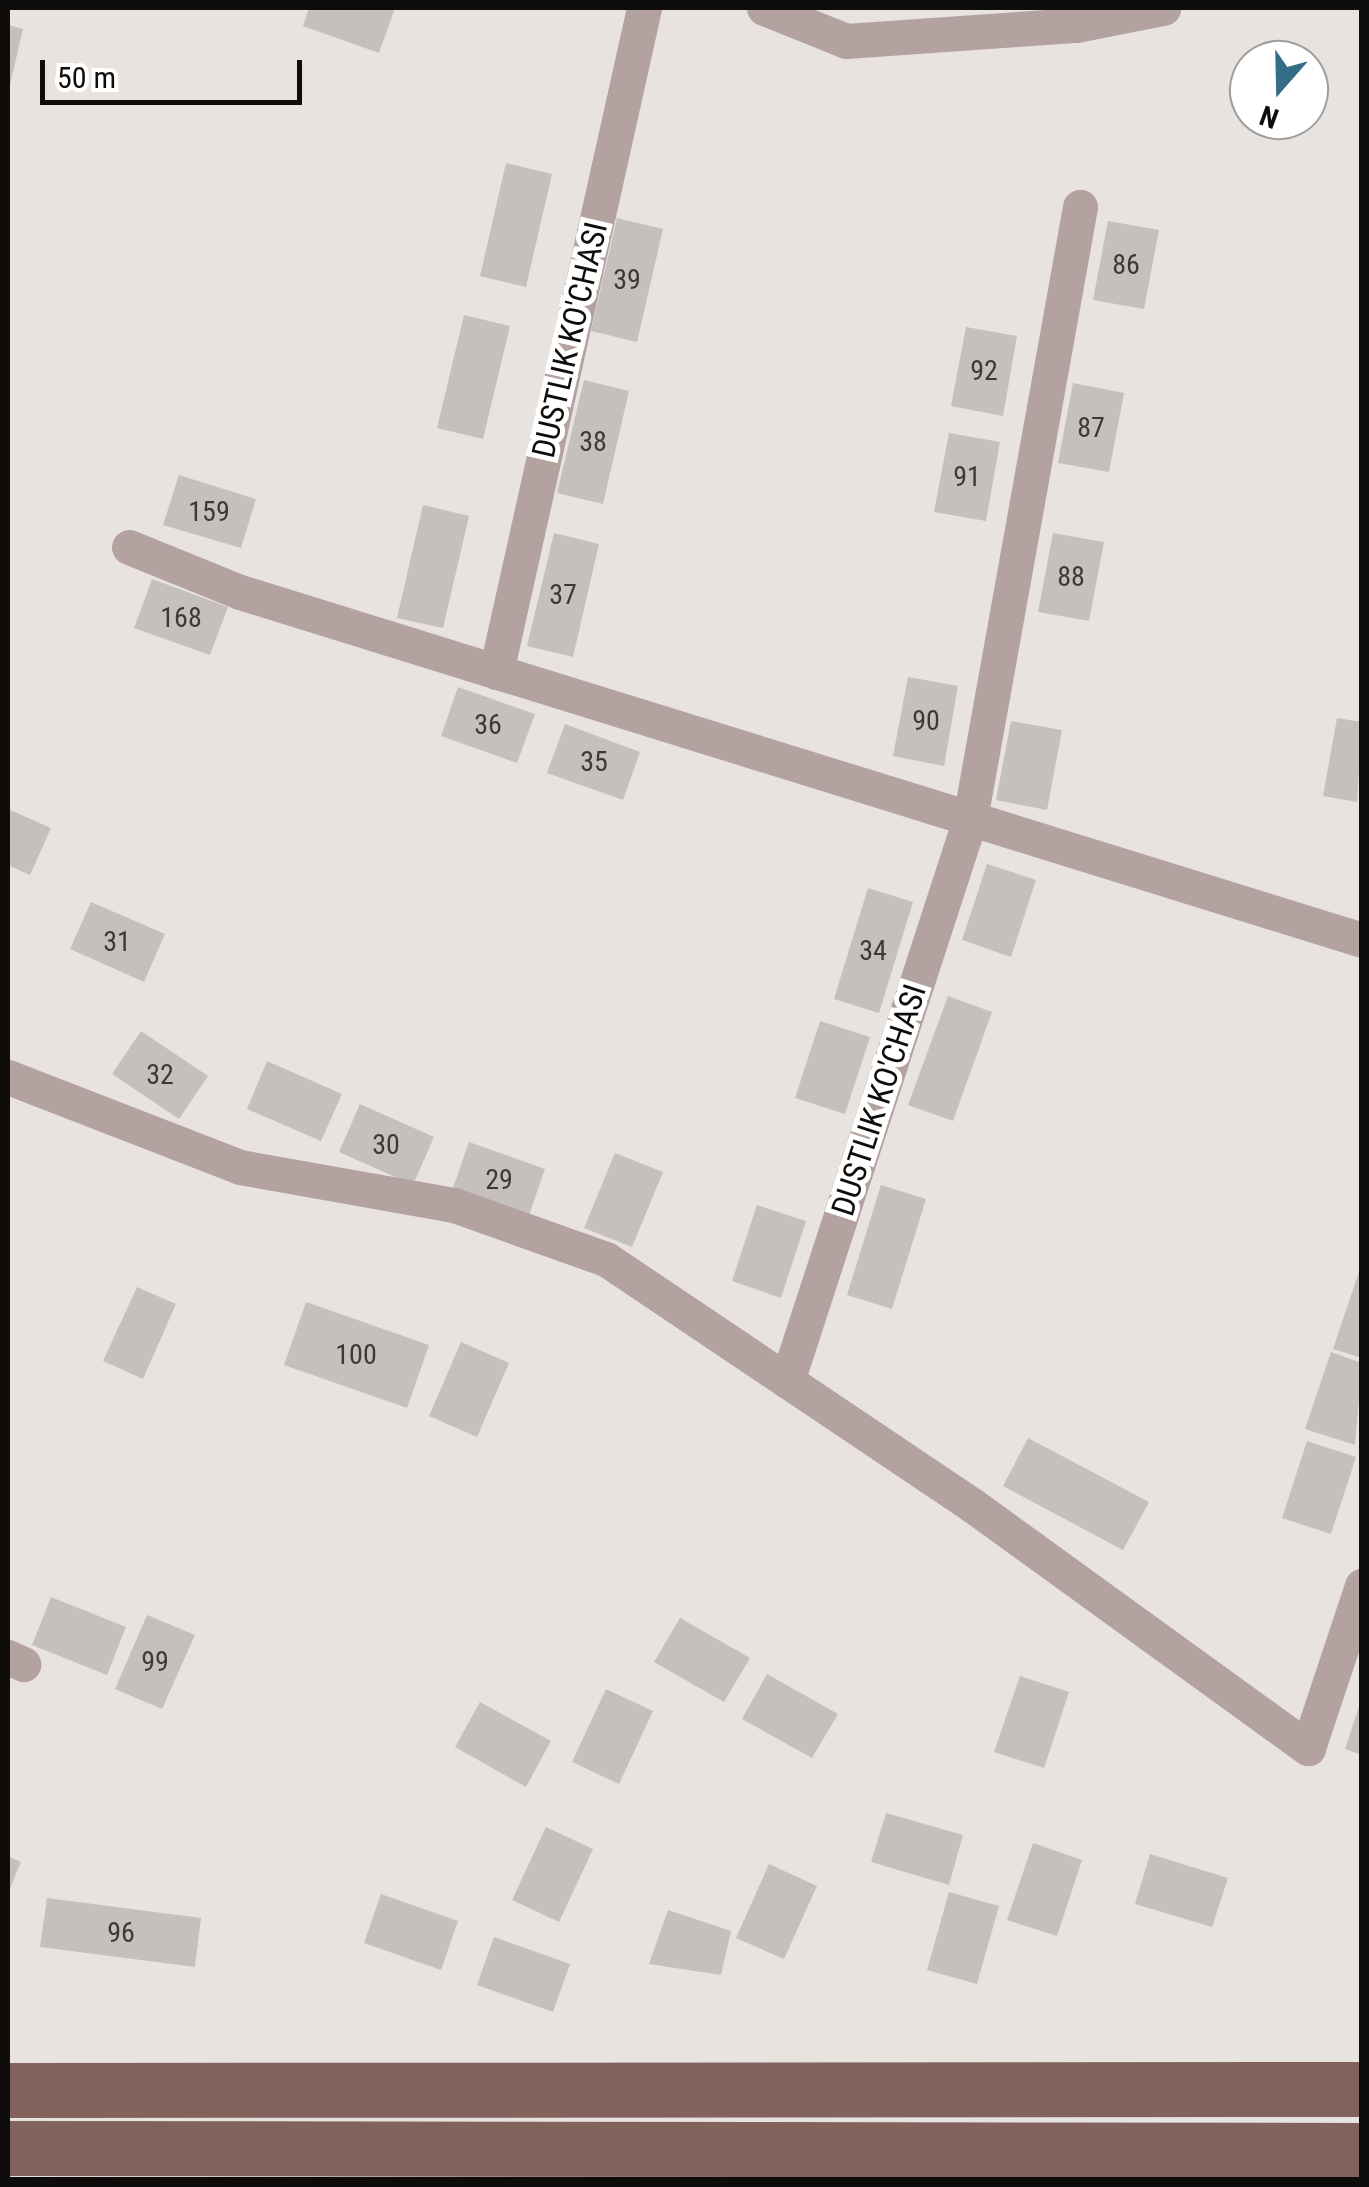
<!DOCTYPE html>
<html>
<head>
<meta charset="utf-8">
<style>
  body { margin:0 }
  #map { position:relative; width:1369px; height:2187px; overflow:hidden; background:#e8e3df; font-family:"Roboto Condensed",sans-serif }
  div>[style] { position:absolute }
  .building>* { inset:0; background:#c5c0bc }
  .minor>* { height:35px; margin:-17.5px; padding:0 17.5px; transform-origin:17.5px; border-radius:17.5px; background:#b4a2a0 }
  .trunk>* { height:55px; margin:-27.5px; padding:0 27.5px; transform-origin:27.5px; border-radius:27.5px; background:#81625d }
  span { translate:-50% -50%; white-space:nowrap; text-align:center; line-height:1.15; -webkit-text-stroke:10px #fff; paint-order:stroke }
  .number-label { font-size:28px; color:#3c3a38 }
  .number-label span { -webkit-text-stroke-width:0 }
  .street-label { font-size:32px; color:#0f0d0c }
  .frame { position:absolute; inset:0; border:10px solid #0f0d0c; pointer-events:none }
  .north { position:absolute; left:1229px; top:40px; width:100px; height:100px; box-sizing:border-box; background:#fff; border:2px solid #9f9e9e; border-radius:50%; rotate:200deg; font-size:28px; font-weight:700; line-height:40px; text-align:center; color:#0f0d0c }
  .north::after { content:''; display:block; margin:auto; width:35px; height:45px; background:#356c87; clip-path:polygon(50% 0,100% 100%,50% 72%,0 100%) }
  .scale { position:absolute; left:40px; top:60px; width:262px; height:45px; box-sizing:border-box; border:5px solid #0f0d0c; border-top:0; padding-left:12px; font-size:30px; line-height:35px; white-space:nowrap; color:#0f0d0c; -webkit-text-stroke:8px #fff; paint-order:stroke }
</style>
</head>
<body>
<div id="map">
  <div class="building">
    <i style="clip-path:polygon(309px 8px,395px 8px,379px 53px,303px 26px)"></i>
    <i style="clip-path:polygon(8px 25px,23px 29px,9px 89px,8px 88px)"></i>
    <i style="clip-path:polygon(506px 163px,552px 174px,526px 287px,480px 276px)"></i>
    <i style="clip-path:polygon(617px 218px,663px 229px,637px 342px,591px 331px)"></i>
    <i style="clip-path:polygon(1108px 221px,1159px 230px,1144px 309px,1093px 300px)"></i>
    <i style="clip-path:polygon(464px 315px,510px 326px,483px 439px,437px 428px)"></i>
    <i style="clip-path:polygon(966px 327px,1017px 336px,1003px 416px,951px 406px)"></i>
    <i style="clip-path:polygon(584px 380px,629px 391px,603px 504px,557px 493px)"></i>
    <i style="clip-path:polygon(1073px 383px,1124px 393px,1109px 472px,1058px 463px)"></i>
    <i style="clip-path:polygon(949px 433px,1000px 442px,986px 521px,934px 512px)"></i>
    <i style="clip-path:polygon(179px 475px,256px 499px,241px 548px,163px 525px)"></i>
    <i style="clip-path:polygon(423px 505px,469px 516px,443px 628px,397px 618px)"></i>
    <i style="clip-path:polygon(554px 533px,599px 544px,573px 657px,527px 646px)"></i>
    <i style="clip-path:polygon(1053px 533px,1104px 542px,1089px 621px,1038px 612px)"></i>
    <i style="clip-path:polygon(152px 579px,228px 607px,210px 655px,134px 628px)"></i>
    <i style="clip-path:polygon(908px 677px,958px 686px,944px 766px,893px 756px)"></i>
    <i style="clip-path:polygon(458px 687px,535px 714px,517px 763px,441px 736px)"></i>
    <i style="clip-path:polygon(1337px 718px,1362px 722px,1357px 802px,1323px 796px)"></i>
    <i style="clip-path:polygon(1011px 721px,1062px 730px,1047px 810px,996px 800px)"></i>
    <i style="clip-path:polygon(565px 724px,640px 752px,623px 800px,547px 773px)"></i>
    <i style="clip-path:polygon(8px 809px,51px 828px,30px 875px,8px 865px)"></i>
    <i style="clip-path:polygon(987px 864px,1036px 880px,1011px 957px,962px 940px)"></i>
    <i style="clip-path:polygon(868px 888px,913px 902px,879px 1013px,834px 999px)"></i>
    <i style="clip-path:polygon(91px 902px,165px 934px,144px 982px,70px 949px)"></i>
    <i style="clip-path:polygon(948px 996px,992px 1012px,953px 1121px,908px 1105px)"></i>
    <i style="clip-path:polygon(820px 1021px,870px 1037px,845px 1114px,795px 1098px)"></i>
    <i style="clip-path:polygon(141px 1031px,208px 1076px,179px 1119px,112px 1074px)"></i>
    <i style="clip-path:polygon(267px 1061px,342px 1094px,321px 1141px,247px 1109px)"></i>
    <i style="clip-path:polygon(360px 1104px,434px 1137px,413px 1185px,339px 1152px)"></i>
    <i style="clip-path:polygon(469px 1142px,545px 1169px,528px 1218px,452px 1191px)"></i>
    <i style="clip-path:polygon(615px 1153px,663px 1172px,632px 1247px,584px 1228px)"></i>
    <i style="clip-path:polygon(881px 1185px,926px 1199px,892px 1309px,847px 1295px)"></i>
    <i style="clip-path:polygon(757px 1205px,806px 1221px,781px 1298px,732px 1281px)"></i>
    <i style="clip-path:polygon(1361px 1266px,1362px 1266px,1362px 1358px,1333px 1349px)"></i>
    <i style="clip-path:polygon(137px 1287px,176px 1304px,143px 1379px,103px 1361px)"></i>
    <i style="clip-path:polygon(306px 1302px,429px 1345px,407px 1408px,284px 1365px)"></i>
    <i style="clip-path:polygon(461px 1342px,509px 1363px,477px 1437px,429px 1416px)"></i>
    <i style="clip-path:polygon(1331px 1352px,1362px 1363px,1355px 1445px,1305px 1429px)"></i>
    <i style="clip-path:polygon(1028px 1438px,1149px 1502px,1123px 1550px,1003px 1486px)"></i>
    <i style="clip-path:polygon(1307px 1441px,1356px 1457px,1331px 1534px,1282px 1518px)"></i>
    <i style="clip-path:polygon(51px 1597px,126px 1627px,107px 1675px,32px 1645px)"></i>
    <i style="clip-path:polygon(147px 1615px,195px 1635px,162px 1709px,115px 1689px)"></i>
    <i style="clip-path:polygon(680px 1618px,750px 1658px,724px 1702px,654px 1662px)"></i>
    <i style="clip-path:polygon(767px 1674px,838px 1714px,812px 1758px,742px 1719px)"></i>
    <i style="clip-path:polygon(1020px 1676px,1069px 1692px,1044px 1768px,994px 1752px)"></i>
    <i style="clip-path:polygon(606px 1689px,653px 1711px,619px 1784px,572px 1762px)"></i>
    <i style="clip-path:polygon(1361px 1700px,1362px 1700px,1362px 1755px,1345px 1749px)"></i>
    <i style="clip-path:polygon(480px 1702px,551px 1741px,526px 1787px,455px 1747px)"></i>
    <i style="clip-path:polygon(886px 1813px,963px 1835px,949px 1885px,871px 1862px)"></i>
    <i style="clip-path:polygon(546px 1827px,593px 1849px,559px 1922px,512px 1900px)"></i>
    <i style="clip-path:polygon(1033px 1843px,1082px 1860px,1057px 1936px,1007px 1920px)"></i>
    <i style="clip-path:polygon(1150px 1854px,1228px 1878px,1212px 1927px,1135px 1904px)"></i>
    <i style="clip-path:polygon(8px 1856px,21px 1862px,8px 1893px)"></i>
    <i style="clip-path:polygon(769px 1864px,817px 1886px,784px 1959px,736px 1938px)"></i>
    <i style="clip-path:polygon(949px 1892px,999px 1906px,977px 1984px,927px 1970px)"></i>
    <i style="clip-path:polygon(381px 1894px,458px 1921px,441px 1970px,364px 1943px)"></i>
    <i style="clip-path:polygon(47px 1898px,201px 1918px,195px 1967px,40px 1947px)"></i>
    <i style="clip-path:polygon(668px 1910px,731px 1931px,721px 1975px,649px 1964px)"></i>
    <i style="clip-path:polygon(494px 1937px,570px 1964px,553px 2012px,477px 1985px)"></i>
  </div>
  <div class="minor">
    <i style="left:764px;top:8px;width:88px;rotate:21.9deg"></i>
    <i style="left:846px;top:41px;width:231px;rotate:-4deg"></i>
    <i style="left:1076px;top:25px;width:89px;rotate:-11.1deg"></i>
    <i style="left:129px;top:547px;width:120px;rotate:22.1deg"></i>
    <i style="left:240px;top:592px;width:1175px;rotate:17.23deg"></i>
    <i style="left:496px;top:672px;width:680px;rotate:-77.43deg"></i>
    <i style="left:8px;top:1077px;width:249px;rotate:21.2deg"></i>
    <i style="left:240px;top:1167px;width:217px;rotate:10.1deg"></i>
    <i style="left:454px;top:1205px;width:161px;rotate:19.6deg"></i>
    <i style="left:606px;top:1259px;width:441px;rotate:33.9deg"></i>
    <i style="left:972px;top:1505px;width:415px;rotate:35.9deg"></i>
    <i style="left:1308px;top:1748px;width:171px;rotate:-71.6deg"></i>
    <i style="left:787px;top:1381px;width:591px;rotate:-71.96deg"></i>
    <i style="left:970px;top:819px;width:622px;rotate:-79.81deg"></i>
    <i style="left:8px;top:1657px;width:17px;rotate:25deg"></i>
  </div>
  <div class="trunk">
    <i style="left:8px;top:2090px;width:1354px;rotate:-0.04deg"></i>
    <i style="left:8px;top:2148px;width:1354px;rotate:0.08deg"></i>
  </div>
  <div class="number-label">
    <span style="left:1126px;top:265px">86</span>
    <span style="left:627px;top:280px">39</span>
    <span style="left:984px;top:371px">92</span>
    <span style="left:1091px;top:428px">87</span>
    <span style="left:593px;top:442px">38</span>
    <span style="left:967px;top:477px">91</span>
    <span style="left:209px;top:512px">159</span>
    <span style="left:1071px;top:577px">88</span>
    <span style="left:563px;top:595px">37</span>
    <span style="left:181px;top:618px">168</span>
    <span style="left:926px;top:721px">90</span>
    <span style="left:488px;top:725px">36</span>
    <span style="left:594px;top:762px">35</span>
    <span style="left:117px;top:942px">31</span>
    <span style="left:873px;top:951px">34</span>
    <span style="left:160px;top:1075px">32</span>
    <span style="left:386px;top:1145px">30</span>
    <span style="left:499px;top:1180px">29</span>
    <span style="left:356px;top:1355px">100</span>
    <span style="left:155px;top:1662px">99</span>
    <span style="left:121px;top:1933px">96</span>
  </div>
  <div class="street-label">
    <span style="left:570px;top:340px;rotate:-77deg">DUSTLIK KO'CHASI</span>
    <span style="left:879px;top:1100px;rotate:-72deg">DUSTLIK KO'CHASI</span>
  </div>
  <div class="frame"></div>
  <div class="north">N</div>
  <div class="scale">50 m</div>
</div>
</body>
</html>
